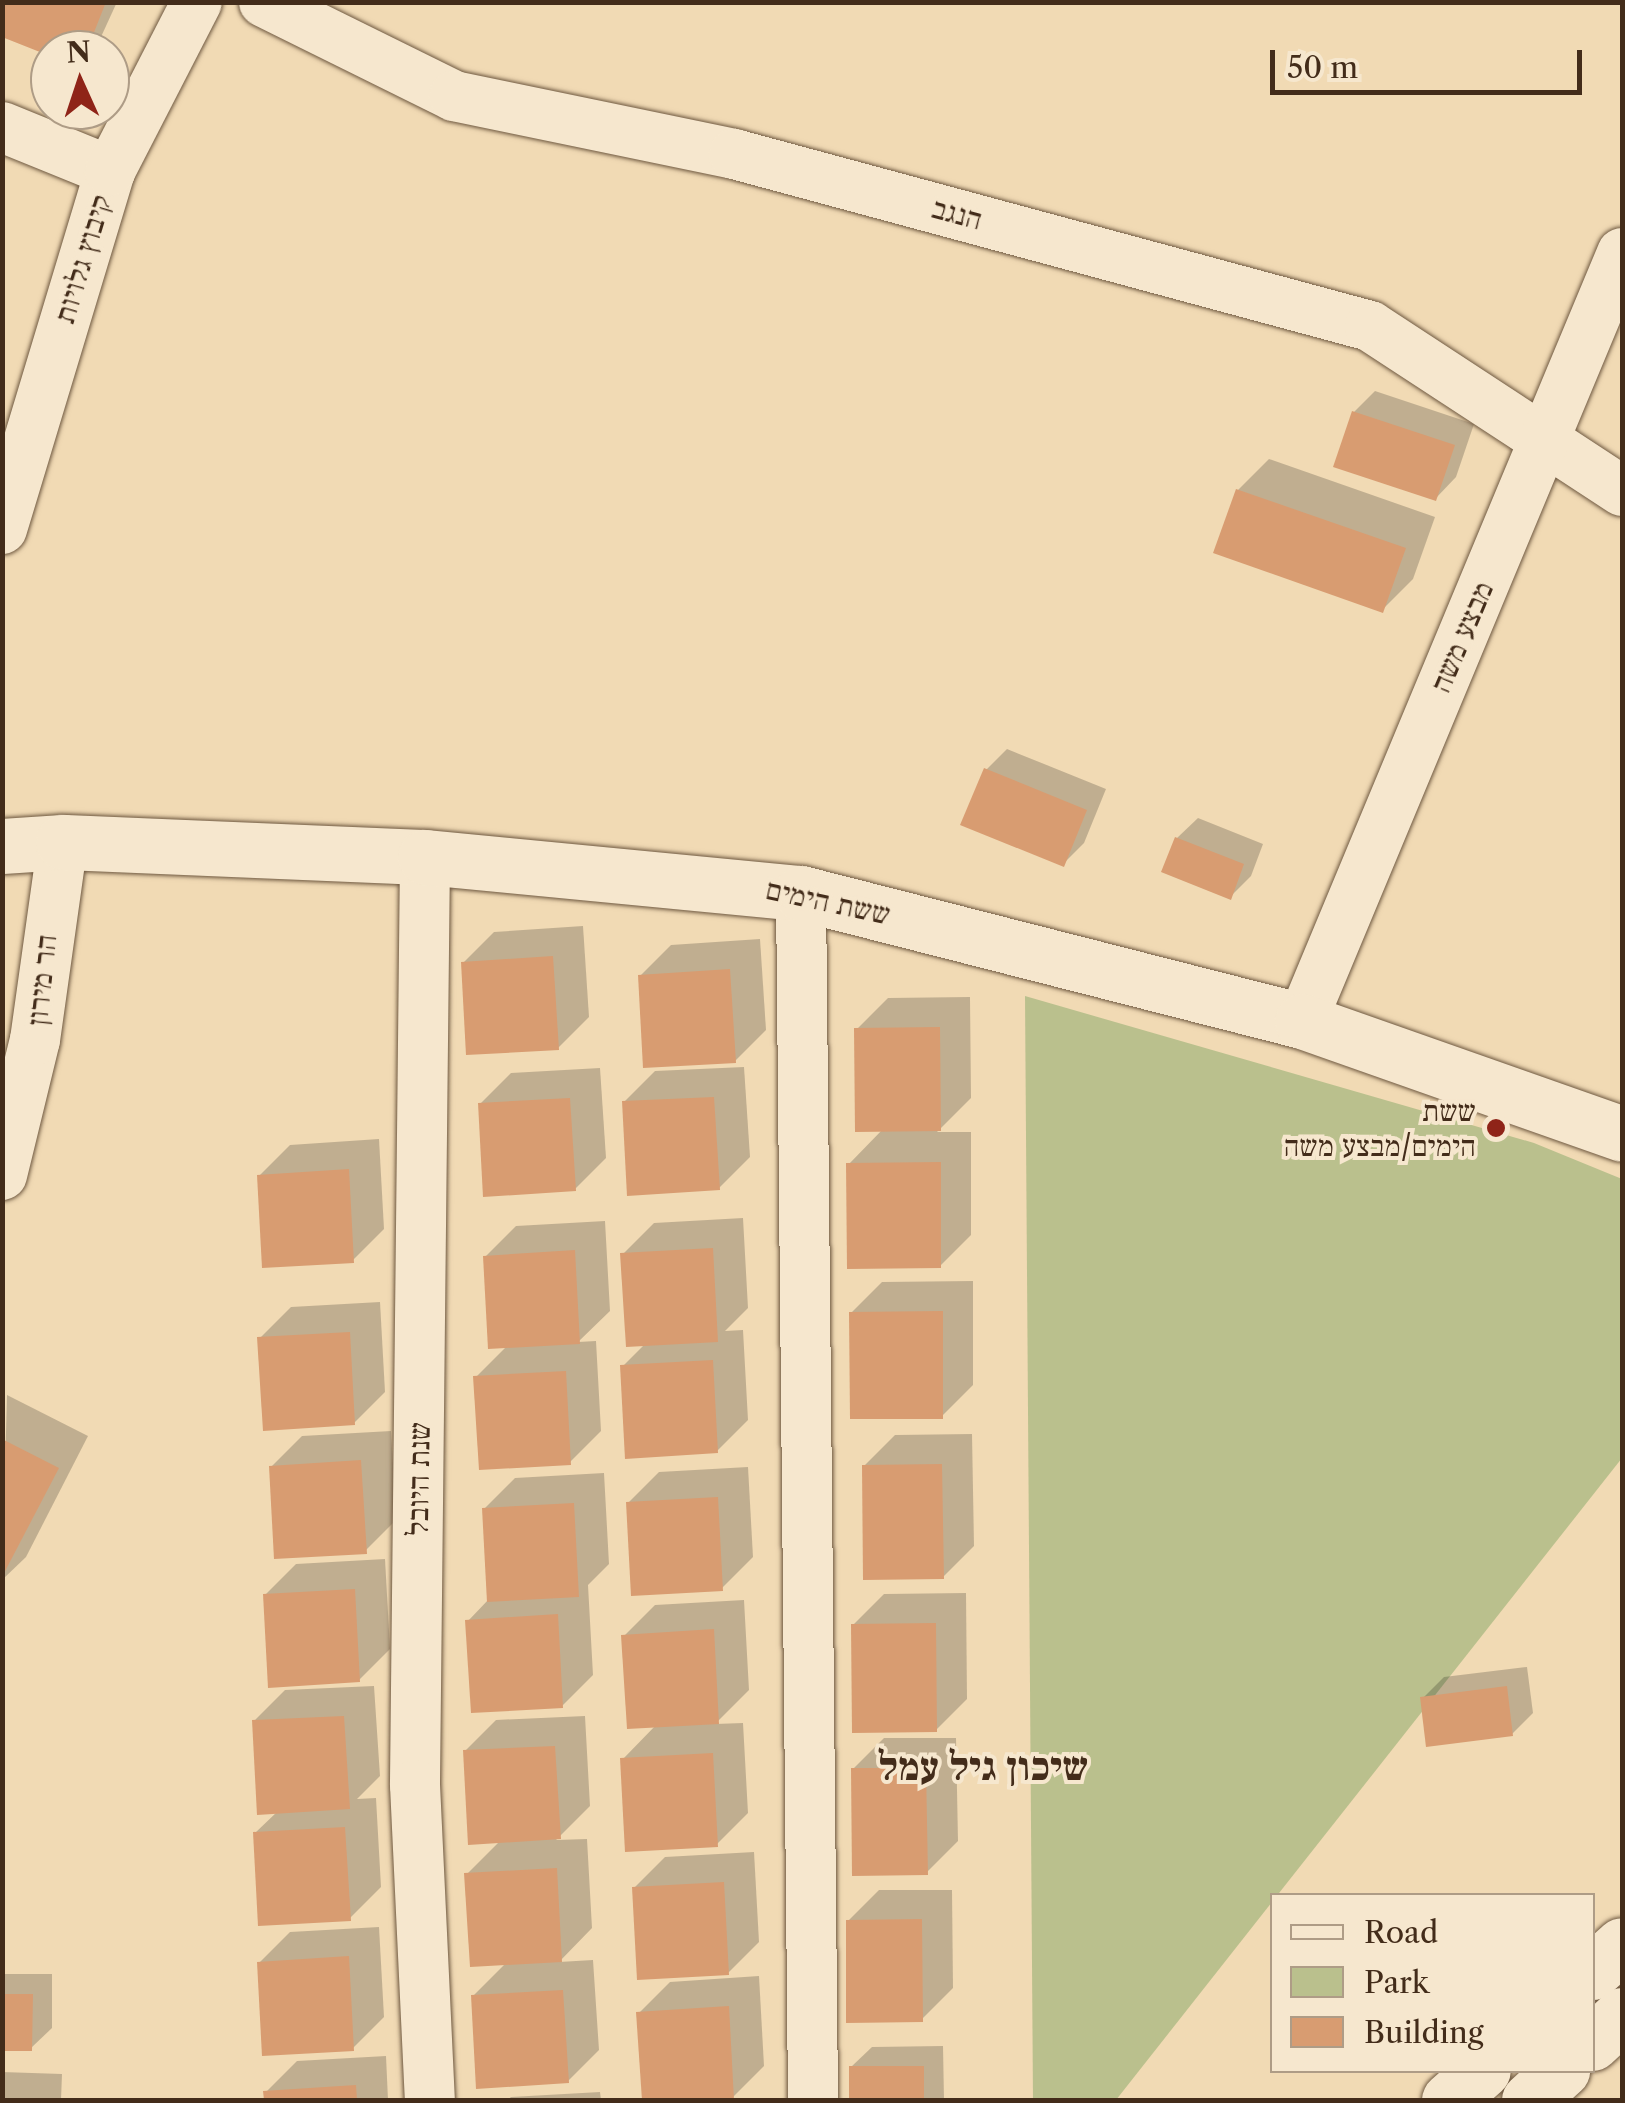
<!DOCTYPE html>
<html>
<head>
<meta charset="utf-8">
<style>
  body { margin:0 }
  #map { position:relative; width:1625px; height:2103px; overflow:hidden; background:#f1dab4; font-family:"Libre Caslon Text","Frank Ruhl Libre",serif }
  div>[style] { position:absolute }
  .green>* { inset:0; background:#bac08d }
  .shadow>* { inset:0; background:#0003 }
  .building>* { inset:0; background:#d89c71 }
  .roads { filter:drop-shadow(0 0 2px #6e5840) drop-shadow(0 0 2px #6e5840) }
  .street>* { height:50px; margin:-25px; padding:0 25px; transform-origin:25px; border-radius:25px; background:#f6e7ce }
  .secondary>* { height:55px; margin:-27.5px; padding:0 27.5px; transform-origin:27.5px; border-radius:27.5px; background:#f6e7ce }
  .dots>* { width:28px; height:28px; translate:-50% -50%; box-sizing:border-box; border:5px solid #f6e7ce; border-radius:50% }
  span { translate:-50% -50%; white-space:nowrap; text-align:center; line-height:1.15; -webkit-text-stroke:8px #f6e7ce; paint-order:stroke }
  .street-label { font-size:30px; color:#432c1a }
  .poi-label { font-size:30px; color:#432c1a }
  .right { translate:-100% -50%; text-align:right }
  .district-label { font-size:40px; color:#432c1a; font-weight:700 }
  .frame { position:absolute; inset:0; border:5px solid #432c1a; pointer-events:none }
  .legend { position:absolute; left:1270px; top:1893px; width:325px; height:180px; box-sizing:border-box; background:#f6e7ce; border:2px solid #ae9c86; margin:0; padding:12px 18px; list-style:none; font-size:30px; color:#432c1a }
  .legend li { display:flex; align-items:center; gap:20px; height:50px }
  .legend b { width:50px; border:2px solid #ae9c86 }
  .north { position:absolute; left:30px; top:30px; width:100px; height:100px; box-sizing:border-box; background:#f6e7ce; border:2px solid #ae9c86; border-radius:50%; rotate:357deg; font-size:28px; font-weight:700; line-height:40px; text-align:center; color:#432c1a }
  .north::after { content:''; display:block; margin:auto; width:35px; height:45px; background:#8f2418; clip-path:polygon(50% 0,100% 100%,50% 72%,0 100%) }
  .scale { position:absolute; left:1270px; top:50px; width:312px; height:45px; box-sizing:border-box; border:5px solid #432c1a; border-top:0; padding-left:12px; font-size:30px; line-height:35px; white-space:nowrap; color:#432c1a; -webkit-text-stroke:8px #f6e7ce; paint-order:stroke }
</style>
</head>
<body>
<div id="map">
  <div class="green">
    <i style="clip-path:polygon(1025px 996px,1534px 1143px,1622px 1179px,1622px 1458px,1116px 2100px,1033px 2100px)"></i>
  </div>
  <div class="shadow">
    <i style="clip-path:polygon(2px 2px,117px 2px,95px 50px,50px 53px)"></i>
    <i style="clip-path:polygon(1375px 391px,1474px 424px,1456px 477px,1436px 498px,1354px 412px)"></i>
    <i style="clip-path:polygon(1269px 459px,1435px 517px,1413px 579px,1382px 610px,1238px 490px)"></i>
    <i style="clip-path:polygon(1007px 749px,1106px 789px,1084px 843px,1063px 864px,986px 770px)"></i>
    <i style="clip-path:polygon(1198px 818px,1263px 844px,1251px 876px,1230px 897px,1177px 838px)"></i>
    <i style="clip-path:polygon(583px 926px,589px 1017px,558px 1048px,463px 963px,494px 932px)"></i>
    <i style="clip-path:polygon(760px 939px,766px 1030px,735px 1061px,640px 976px,671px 945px)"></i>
    <i style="clip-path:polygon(970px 997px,971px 1098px,937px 1132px,971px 1132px,971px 1235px,940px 1266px,849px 1164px,883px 1129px,857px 1029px,888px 998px)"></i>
    <i style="clip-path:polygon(744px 1067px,750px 1157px,719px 1188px,624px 1102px,655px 1071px)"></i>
    <i style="clip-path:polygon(600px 1068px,606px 1158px,575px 1189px,480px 1104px,511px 1073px)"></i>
    <i style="clip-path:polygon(379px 1139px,384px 1229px,353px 1260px,259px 1176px,290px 1145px)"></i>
    <i style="clip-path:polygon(743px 1218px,748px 1308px,725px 1331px,743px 1330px,748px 1420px,717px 1451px,623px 1366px,646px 1343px,623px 1254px,654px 1223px)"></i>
    <i style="clip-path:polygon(605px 1221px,610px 1311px,578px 1342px,596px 1341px,601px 1431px,570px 1462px,476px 1377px,507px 1346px,485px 1257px,516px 1226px)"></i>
    <i style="clip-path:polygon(973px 1281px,973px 1385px,942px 1416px,851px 1313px,882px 1282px)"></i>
    <i style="clip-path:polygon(380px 1302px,385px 1392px,354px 1423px,260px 1338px,291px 1307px)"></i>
    <i style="clip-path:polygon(7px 1395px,88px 1436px,26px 1557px,2px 1580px)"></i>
    <i style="clip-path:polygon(391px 1431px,396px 1520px,365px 1551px,271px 1467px,302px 1436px)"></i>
    <i style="clip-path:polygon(972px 1434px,974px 1546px,943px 1577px,864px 1466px,895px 1435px)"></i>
    <i style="clip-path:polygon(748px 1467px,753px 1557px,722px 1588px,628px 1503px,659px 1472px)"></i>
    <i style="clip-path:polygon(604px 1473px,609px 1564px,588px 1585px,593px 1675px,562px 1706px,468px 1621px,489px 1599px,484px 1509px,515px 1478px)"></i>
    <i style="clip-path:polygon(385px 1559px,390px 1649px,359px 1680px,265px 1595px,296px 1564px)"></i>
    <i style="clip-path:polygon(966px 1593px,967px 1699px,936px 1730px,853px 1625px,884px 1594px)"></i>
    <i style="clip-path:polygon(744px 1600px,749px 1690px,715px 1724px,743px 1723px,748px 1813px,717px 1844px,623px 1759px,657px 1724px,624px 1636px,655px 1605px)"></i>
    <i style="clip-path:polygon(1527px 1667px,1533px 1713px,1512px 1734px,1423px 1698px,1444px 1677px)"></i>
    <i style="clip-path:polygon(374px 1686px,380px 1776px,357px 1799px,376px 1798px,381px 1887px,350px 1918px,255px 1833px,278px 1811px,254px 1721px,285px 1690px)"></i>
    <i style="clip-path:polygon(585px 1716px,590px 1806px,556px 1840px,587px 1839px,592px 1928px,559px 1962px,593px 1960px,599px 2050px,568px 2081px,473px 1996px,506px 1963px,467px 1874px,501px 1840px,465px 1751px,496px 1720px)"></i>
    <i style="clip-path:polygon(884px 1738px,956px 1738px,958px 1841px,927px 1872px,853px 1769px)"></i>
    <i style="clip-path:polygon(754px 1852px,759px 1942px,728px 1973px,634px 1888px,665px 1857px)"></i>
    <i style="clip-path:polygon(879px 1890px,952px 1890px,953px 1988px,922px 2019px,848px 1921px)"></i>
    <i style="clip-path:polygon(379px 1927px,384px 2017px,353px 2048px,259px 1963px,290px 1932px)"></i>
    <i style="clip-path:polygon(2px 1974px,52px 1974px,52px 2028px,31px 2048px,2px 2048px)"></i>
    <i style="clip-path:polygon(759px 1976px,764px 2066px,730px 2100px,644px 2100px,639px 2013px,670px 1982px)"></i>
    <i style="clip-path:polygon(943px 2046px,944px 2100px,852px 2100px,851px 2067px,872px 2047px)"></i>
    <i style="clip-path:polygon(386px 2056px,388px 2100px,266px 2100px,266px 2092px,297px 2061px)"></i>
    <i style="clip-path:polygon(2px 2072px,62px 2074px,61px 2100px,2px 2100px)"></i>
    <i style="clip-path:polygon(600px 2092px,601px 2100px,507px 2100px,511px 2097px)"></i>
  </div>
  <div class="building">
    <i style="clip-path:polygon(2px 2px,106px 2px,87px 50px,50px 50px,50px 56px,2px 37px)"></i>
    <i style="clip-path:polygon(1352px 411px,1455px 445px,1436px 501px,1333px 467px)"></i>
    <i style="clip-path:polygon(1236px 489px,1406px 548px,1383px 613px,1213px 553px)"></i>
    <i style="clip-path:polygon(984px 768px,1087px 810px,1064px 867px,960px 825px)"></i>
    <i style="clip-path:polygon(1175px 837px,1244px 864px,1231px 900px,1161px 872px)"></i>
    <i style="clip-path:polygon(553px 956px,559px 1050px,466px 1055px,461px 962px)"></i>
    <i style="clip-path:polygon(730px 969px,736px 1063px,643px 1068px,638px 975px)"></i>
    <i style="clip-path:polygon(940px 1027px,941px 1131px,855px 1132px,854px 1028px)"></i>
    <i style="clip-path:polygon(714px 1097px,720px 1190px,627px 1196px,622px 1101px)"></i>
    <i style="clip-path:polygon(570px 1098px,576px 1191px,483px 1197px,478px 1103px)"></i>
    <i style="clip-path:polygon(941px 1162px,941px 1268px,847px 1269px,846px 1163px)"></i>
    <i style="clip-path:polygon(349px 1169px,354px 1263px,262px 1268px,257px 1175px)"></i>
    <i style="clip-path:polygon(713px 1248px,718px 1342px,626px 1347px,620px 1253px)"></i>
    <i style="clip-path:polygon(575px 1250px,580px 1344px,488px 1349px,483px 1256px)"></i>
    <i style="clip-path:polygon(943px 1311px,943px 1419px,850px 1419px,849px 1312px)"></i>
    <i style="clip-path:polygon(350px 1332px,355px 1425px,263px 1431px,257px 1337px)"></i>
    <i style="clip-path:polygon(713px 1360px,718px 1453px,625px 1459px,620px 1365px)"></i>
    <i style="clip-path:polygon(566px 1371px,571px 1465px,479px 1470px,473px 1376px)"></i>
    <i style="clip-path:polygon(2px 1439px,59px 1468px,2px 1577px)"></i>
    <i style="clip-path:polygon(361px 1460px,367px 1554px,274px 1559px,269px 1466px)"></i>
    <i style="clip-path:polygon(942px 1464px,944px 1579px,863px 1580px,862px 1465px)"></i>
    <i style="clip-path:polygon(718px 1497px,723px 1591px,631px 1596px,626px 1502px)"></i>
    <i style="clip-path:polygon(574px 1503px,579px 1597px,487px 1602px,482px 1508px)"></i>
    <i style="clip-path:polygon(355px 1589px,360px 1682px,268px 1688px,263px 1594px)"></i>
    <i style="clip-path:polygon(558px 1614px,563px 1708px,471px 1713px,465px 1620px)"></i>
    <i style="clip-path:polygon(936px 1623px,937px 1732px,852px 1733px,851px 1624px)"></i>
    <i style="clip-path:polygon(714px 1629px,719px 1724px,627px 1729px,621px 1635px)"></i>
    <i style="clip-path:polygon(1507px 1686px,1513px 1736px,1426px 1747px,1420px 1697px)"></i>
    <i style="clip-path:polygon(344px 1716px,350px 1809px,257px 1815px,252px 1720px)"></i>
    <i style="clip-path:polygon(555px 1746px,561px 1839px,468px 1845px,463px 1750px)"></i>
    <i style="clip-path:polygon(713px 1753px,718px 1847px,625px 1852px,620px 1758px)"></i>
    <i style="clip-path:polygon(851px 1768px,926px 1768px,928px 1875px,852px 1876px)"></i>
    <i style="clip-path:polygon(345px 1827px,351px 1921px,258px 1926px,253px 1832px)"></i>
    <i style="clip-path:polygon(557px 1868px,562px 1962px,470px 1967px,464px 1873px)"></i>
    <i style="clip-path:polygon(724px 1882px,729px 1975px,637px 1980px,632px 1887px)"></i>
    <i style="clip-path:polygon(922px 1919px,923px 2022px,846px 2023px,846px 1920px)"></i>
    <i style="clip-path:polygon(349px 1956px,354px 2051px,262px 2056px,257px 1962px)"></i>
    <i style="clip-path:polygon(563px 1990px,569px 2083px,476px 2089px,471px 1995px)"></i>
    <i style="clip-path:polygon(2px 1994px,33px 1994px,32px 2051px,2px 2051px)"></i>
    <i style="clip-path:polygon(729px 2006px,734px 2100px,642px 2100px,636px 2012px)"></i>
    <i style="clip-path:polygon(849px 2066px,924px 2066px,924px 2100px,849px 2100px)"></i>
    <i style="clip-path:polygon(356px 2085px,357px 2100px,264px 2100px,263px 2091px)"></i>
  </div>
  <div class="roads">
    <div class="street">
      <i style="left:264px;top:2px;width:212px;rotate:26.3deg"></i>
      <i style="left:454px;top:96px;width:286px;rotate:11.7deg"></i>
      <i style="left:734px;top:154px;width:659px;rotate:15.13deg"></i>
      <i style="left:1370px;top:326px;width:301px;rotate:33.2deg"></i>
      <i style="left:2px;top:127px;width:117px;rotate:22.2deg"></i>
      <i style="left:2px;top:529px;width:374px;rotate:-73.2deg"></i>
      <i style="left:110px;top:171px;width:190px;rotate:-62.8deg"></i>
      <i style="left:425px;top:857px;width:928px;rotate:90.62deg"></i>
      <i style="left:415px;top:1785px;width:315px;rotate:87.3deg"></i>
      <i style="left:801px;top:893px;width:1207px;rotate:89.43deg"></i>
      <i style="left:1302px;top:1021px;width:832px;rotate:-67.38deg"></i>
      <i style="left:2px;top:1175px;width:139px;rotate:-76.3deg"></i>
      <i style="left:35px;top:1040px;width:200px;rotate:-82deg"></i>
    </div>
    <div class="secondary">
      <i style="left:2px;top:846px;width:61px;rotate:-3.8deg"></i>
      <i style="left:63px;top:842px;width:362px;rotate:2.4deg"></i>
      <i style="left:425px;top:857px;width:378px;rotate:5.5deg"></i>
      <i style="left:801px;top:893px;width:517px;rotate:14.33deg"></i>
      <i style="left:1302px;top:1021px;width:339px;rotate:19.4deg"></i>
      <i style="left:1592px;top:1972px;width:40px;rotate:-42deg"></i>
      <i style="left:1592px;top:2043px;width:41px;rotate:-43deg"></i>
      <i style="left:1449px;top:2100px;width:45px;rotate:-41.4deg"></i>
      <i style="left:1529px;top:2100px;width:45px;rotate:-42.3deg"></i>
    </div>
  </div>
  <div class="dots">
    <i style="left:1496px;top:1128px;background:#8f2418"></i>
  </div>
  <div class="street-label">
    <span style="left:957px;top:214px;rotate:15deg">הנגב</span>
    <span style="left:83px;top:259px;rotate:-73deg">קיבוץ גלויות</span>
    <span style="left:1462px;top:637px;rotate:-67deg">מבצע משה</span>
    <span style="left:828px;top:902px;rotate:12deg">ששת הימים</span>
    <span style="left:42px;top:980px;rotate:-84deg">הר מירון</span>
    <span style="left:419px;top:1479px;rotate:-89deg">שנת היובל</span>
  </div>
  <div class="poi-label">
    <span class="right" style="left:1476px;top:1128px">ששת<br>הימים/מבצע משה</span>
  </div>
  <div class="district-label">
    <span style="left:983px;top:1766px">שיכון גיל עמל</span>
  </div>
  <div class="frame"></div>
  <ul class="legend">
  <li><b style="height:12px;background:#f6e7ce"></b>Road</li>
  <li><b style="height:28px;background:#bac08d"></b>Park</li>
  <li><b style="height:28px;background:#d89c71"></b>Building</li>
  </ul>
  <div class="north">N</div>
  <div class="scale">50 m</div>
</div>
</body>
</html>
